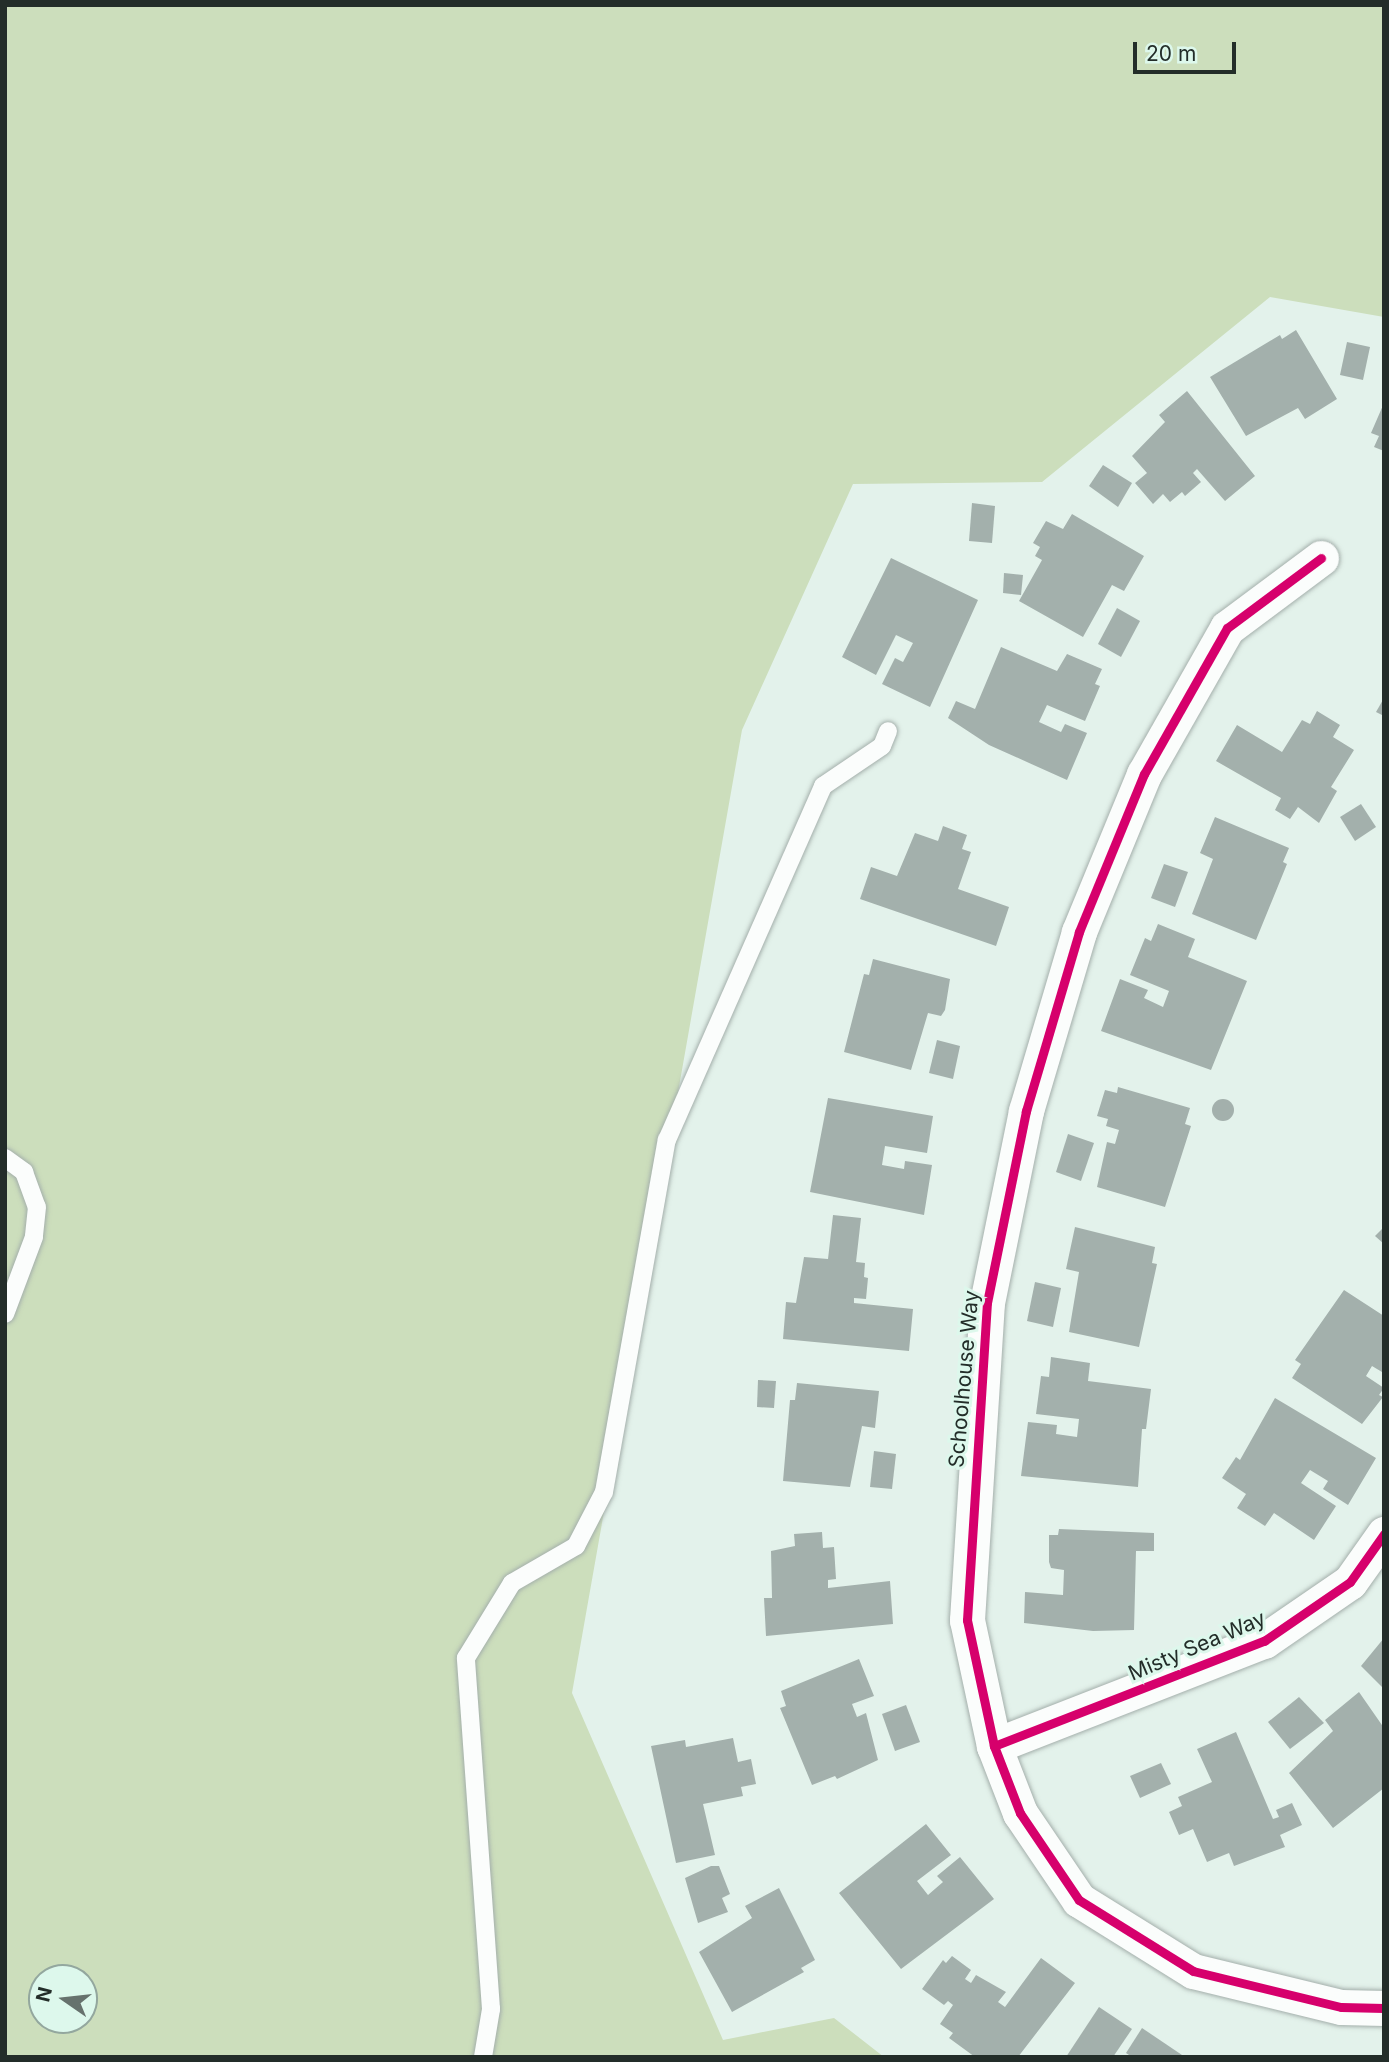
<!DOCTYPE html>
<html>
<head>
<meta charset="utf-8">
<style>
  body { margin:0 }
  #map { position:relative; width:1389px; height:2062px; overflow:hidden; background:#e3f2eb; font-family:Inter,sans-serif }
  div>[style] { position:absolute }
  .green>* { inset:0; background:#ccdebc }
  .building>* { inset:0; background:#a3b0ac }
  .round { border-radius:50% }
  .roads { filter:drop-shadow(0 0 2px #a4afab) drop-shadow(0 0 2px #a4afab) }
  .lane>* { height:18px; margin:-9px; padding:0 9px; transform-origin:9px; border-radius:9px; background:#fbfdfc }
  .street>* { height:35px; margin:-17.5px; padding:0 17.5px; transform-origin:17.5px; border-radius:17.5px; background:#fbfdfc }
  .cycleway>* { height:9px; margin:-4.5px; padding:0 4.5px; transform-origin:4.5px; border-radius:4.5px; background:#d6006c }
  span { translate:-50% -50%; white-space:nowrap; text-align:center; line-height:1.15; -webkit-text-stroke:6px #ddf8ec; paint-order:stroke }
  .street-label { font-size:21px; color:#232d29 }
  .frame { position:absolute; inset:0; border:7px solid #232d29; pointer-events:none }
  .north { position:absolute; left:28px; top:1964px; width:70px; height:70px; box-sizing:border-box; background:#ddf8ec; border:2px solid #93a79e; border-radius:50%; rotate:284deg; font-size:19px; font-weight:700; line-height:28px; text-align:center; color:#232d29 }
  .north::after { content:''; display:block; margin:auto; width:24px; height:32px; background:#66726d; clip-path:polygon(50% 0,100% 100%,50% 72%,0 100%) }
  .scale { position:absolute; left:1133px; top:42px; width:103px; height:32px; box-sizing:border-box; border:4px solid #232d29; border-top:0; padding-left:9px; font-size:21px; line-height:24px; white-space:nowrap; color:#232d29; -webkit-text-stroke:5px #ddf8ec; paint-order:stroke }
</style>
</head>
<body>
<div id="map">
  <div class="green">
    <i style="clip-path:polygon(evenodd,5px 5px,1384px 5px,1384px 317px,1270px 297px,1042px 482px,853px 484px,742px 730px,572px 1693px,723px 2040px,834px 2018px,884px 2057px,5px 2057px,5px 5px,42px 1978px,84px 1978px,84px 2020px,42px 2020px,42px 1978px)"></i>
  </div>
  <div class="building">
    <i style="clip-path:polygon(1296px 330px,1337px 399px,1305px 419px,1298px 408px,1246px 436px,1210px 377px,1280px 335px,1282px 339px)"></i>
    <i style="clip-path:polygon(1347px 342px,1370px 347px,1363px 380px,1340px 375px)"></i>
    <i style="clip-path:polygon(1187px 391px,1255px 476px,1225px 501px,1197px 469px,1193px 473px,1201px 482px,1185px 496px,1182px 492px,1170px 502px,1163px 494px,1153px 504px,1135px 483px,1147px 473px,1132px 456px,1165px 422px,1159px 415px)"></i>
    <i style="clip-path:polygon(1384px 403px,1384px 451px,1374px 447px,1379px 436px,1371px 433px)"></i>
    <i style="clip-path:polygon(1103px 465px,1132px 483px,1118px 507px,1089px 486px)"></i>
    <i style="clip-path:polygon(972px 503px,995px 506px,992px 543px,969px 541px)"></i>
    <i style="clip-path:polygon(1072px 514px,1144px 556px,1124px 591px,1112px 585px,1083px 637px,1019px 601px,1042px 560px,1035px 556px,1040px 547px,1033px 543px,1046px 521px,1063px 529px)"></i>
    <i style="clip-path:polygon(891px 558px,978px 600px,930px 707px,882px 684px,895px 658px,903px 662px,913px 643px,896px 635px,876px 675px,842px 657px)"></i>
    <i style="clip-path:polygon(1004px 573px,1023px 575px,1021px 595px,1003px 593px)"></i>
    <i style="clip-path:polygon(1117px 608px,1140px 621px,1121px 657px,1098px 644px)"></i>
    <i style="clip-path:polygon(1001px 647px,1057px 671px,1067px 654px,1102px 669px,1095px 684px,1100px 686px,1085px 721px,1047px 705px,1039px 722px,1061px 732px,1065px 724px,1087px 733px,1067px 780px,989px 745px,948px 718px,956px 701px,975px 709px)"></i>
    <i style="clip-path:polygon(1384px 698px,1384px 716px,1376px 712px)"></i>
    <i style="clip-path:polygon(1317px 711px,1340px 725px,1333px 737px,1354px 750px,1331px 787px,1337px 791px,1319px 823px,1298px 807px,1290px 819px,1275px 810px,1281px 798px,1216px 761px,1237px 725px,1282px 752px,1302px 720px,1310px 724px)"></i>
    <i style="clip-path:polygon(1361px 804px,1376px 827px,1355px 841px,1340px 817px)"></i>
    <i style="clip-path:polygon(1215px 817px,1289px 848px,1283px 862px,1287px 864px,1256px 940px,1192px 914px,1213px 859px,1200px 853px)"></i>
    <i style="clip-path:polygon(943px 826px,967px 835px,962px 849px,971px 852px,958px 889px,1009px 907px,996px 946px,860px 899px,871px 867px,897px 876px,915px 833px,938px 841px)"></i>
    <i style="clip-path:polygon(1164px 864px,1188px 872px,1175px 907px,1151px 898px)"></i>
    <i style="clip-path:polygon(1158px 924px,1195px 939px,1188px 957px,1247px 981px,1211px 1070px,1101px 1031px,1120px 979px,1148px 990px,1144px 998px,1163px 1007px,1169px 991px,1130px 975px,1145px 938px,1151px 941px)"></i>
    <i style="clip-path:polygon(873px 959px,950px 979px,945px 1010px,941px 1016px,928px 1013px,911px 1070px,844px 1052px,864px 974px,869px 975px)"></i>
    <i style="clip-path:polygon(937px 1040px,960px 1046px,953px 1079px,929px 1073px)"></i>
    <i style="clip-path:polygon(1118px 1087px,1190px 1108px,1185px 1124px,1191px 1126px,1165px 1207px,1097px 1187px,1107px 1142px,1115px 1144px,1119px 1130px,1106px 1126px,1108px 1119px,1097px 1116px,1105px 1090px,1117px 1093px)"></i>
    <i style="clip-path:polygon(828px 1098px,933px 1116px,927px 1153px,885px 1146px,882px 1165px,904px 1169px,905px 1161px,932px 1165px,924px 1215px,810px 1192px)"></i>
    <i class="round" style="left:1212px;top:1099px;width:22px;height:22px"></i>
    <i style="clip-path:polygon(1068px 1134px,1094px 1143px,1081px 1181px,1056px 1172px)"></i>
    <i style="clip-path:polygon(833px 1215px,861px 1218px,856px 1262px,865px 1263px,864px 1277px,868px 1278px,866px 1299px,854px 1298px,854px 1303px,913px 1309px,909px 1351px,783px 1339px,786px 1302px,796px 1303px,804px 1257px,828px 1259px)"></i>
    <i style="clip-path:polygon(1075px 1227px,1155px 1247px,1152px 1263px,1157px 1264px,1139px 1347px,1069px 1332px,1079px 1272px,1066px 1269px)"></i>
    <i style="clip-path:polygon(1384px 1227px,1384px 1244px,1375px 1236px)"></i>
    <i style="clip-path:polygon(1035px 1282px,1061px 1288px,1053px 1327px,1027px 1321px)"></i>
    <i style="clip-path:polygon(1344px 1290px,1384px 1316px,1384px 1368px,1382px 1372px,1372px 1366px,1366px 1376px,1384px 1388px,1379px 1395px,1383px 1397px,1362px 1424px,1292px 1378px,1301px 1364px,1295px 1360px)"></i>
    <i style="clip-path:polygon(1051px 1357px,1090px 1363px,1088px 1381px,1151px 1389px,1146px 1429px,1142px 1429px,1138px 1487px,1021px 1476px,1028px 1422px,1057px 1425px,1056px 1434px,1077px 1437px,1079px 1419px,1036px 1414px,1041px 1376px,1049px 1377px)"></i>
    <i style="clip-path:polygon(758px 1380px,776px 1381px,774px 1408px,757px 1407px)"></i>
    <i style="clip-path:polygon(797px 1383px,879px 1391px,875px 1428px,862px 1426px,850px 1487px,783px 1481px,790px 1400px,795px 1400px)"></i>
    <i style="clip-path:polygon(1275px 1398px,1376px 1458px,1348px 1505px,1323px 1489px,1328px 1481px,1310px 1470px,1301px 1483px,1336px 1506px,1314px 1540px,1274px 1513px,1265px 1526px,1237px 1508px,1246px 1494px,1222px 1478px,1236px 1457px,1240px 1460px)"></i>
    <i style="clip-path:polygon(874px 1451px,896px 1454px,892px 1489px,870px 1487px)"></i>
    <i style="clip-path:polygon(1059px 1529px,1154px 1533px,1154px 1551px,1136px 1551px,1134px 1630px,1093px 1631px,1024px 1623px,1025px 1592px,1063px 1595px,1064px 1570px,1051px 1568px,1049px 1562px,1049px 1535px,1058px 1535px)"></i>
    <i style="clip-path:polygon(822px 1532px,823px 1548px,834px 1547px,836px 1579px,828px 1580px,828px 1588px,890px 1581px,893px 1624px,766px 1636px,764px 1598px,772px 1598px,771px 1551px,795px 1546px,794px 1534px)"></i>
    <i style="clip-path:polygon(1384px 1638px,1384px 1689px,1361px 1666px)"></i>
    <i style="clip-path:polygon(859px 1659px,874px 1696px,852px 1704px,857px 1717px,866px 1713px,878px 1760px,837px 1779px,835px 1776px,812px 1785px,780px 1708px,786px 1706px,781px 1691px)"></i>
    <i style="clip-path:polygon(1359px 1692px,1384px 1728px,1384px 1788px,1333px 1828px,1289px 1773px,1333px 1731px,1325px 1720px)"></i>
    <i style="clip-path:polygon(1299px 1697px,1324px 1723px,1290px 1749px,1268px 1722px)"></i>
    <i style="clip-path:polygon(906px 1705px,920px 1742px,895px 1751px,882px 1714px)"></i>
    <i style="clip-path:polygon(1236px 1732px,1273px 1819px,1279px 1817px,1276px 1810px,1292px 1803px,1302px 1825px,1280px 1835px,1285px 1847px,1234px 1866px,1229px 1853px,1207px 1862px,1193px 1829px,1179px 1835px,1169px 1812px,1182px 1806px,1178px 1797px,1212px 1782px,1197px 1749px)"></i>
    <i style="clip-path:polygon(733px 1738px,738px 1762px,751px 1759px,756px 1784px,741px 1787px,743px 1796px,703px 1804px,715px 1855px,676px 1863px,651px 1746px,685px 1740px,686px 1747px)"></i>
    <i style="clip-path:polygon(1161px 1763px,1171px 1784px,1140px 1798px,1130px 1776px)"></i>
    <i style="clip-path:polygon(926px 1824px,951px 1855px,917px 1881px,928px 1895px,943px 1882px,937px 1876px,960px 1857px,994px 1899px,901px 1969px,839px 1893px)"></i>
    <i style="clip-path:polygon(711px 1866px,719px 1866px,730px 1894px,722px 1898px,728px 1912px,698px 1923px,685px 1878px)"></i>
    <i style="clip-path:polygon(779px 1888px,815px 1960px,801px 1968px,804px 1972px,732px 2012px,699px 1952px,752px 1918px,745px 1906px)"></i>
    <i style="clip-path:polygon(952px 1956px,971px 1970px,965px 1979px,971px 1983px,976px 1975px,1006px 1992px,998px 2002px,1005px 2007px,1041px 1958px,1075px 1983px,1018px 2057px,975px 2057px,949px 2038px,953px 2033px,940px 2024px,953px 2005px,948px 2001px,944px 2005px,922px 1989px,943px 1960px,946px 1963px)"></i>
    <i style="clip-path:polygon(1099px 2007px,1132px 2029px,1113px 2057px,1066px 2057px)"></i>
    <i style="clip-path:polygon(1142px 2028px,1185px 2057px,1132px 2057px,1126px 2053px)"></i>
  </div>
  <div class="roads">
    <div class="lane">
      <i style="left:5px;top:1158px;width:24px;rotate:36deg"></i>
      <i style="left:24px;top:1172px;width:37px;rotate:70deg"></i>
      <i style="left:37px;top:1207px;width:30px;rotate:96deg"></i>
      <i style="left:34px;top:1237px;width:82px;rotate:110.6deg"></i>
      <i style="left:483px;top:2057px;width:49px;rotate:-80.5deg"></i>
      <i style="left:491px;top:2009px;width:352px;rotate:-94.1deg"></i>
      <i style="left:466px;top:1658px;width:88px;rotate:-58.5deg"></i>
      <i style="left:512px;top:1583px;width:74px;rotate:-30deg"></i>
      <i style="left:576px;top:1546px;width:61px;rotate:-62.6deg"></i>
      <i style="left:604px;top:1492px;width:358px;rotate:-79.9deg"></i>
      <i style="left:667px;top:1140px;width:387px;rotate:-66.2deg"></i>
      <i style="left:823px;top:786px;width:71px;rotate:-34.1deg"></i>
      <i style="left:882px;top:746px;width:16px;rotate:-68deg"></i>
    </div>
    <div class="street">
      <i style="left:1321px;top:558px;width:117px;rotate:143.3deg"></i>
      <i style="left:1227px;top:628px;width:168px;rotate:119.6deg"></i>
      <i style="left:1144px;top:774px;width:171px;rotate:112.4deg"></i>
      <i style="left:1079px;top:932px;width:187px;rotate:106.5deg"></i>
      <i style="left:1026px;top:1111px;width:195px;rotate:101.5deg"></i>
      <i style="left:987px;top:1302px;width:319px;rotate:93.6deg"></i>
      <i style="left:967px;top:1620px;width:129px;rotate:77.9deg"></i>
      <i style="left:994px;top:1746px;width:72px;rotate:68.8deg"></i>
      <i style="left:1020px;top:1813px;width:105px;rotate:55.9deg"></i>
      <i style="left:1079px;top:1900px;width:134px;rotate:31.9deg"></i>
      <i style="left:1193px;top:1971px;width:152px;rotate:13.7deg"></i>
      <i style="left:1341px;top:2007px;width:43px;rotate:1.3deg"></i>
      <i style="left:994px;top:1746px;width:290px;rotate:-21.3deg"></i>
      <i style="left:1264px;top:1641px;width:104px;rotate:-34.5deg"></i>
      <i style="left:1350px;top:1582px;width:59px;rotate:-54.7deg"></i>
    </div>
  </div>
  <div class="cycleway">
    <i style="left:1321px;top:558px;width:117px;rotate:143.3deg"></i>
    <i style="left:1227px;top:628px;width:168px;rotate:119.6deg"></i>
    <i style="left:1144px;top:774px;width:171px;rotate:112.4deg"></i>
    <i style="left:1079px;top:932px;width:187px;rotate:106.5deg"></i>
    <i style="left:1026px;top:1111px;width:195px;rotate:101.5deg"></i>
    <i style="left:987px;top:1302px;width:319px;rotate:93.6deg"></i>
    <i style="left:967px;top:1620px;width:129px;rotate:77.9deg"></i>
    <i style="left:994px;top:1746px;width:72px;rotate:68.8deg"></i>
    <i style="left:1020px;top:1813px;width:105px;rotate:55.9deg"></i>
    <i style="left:1079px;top:1900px;width:134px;rotate:31.9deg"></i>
    <i style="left:1193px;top:1971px;width:152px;rotate:13.7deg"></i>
    <i style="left:1341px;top:2007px;width:43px;rotate:1.3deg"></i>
    <i style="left:994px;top:1746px;width:290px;rotate:-21.3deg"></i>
    <i style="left:1264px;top:1641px;width:104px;rotate:-34.5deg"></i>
    <i style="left:1350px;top:1582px;width:59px;rotate:-54.7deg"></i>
  </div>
  <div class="street-label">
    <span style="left:964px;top:1379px;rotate:-85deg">Schoolhouse Way</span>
    <span style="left:1197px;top:1646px;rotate:-23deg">Misty Sea Way</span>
  </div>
  <div class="frame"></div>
  <div class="north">N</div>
  <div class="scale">20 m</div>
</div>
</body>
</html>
